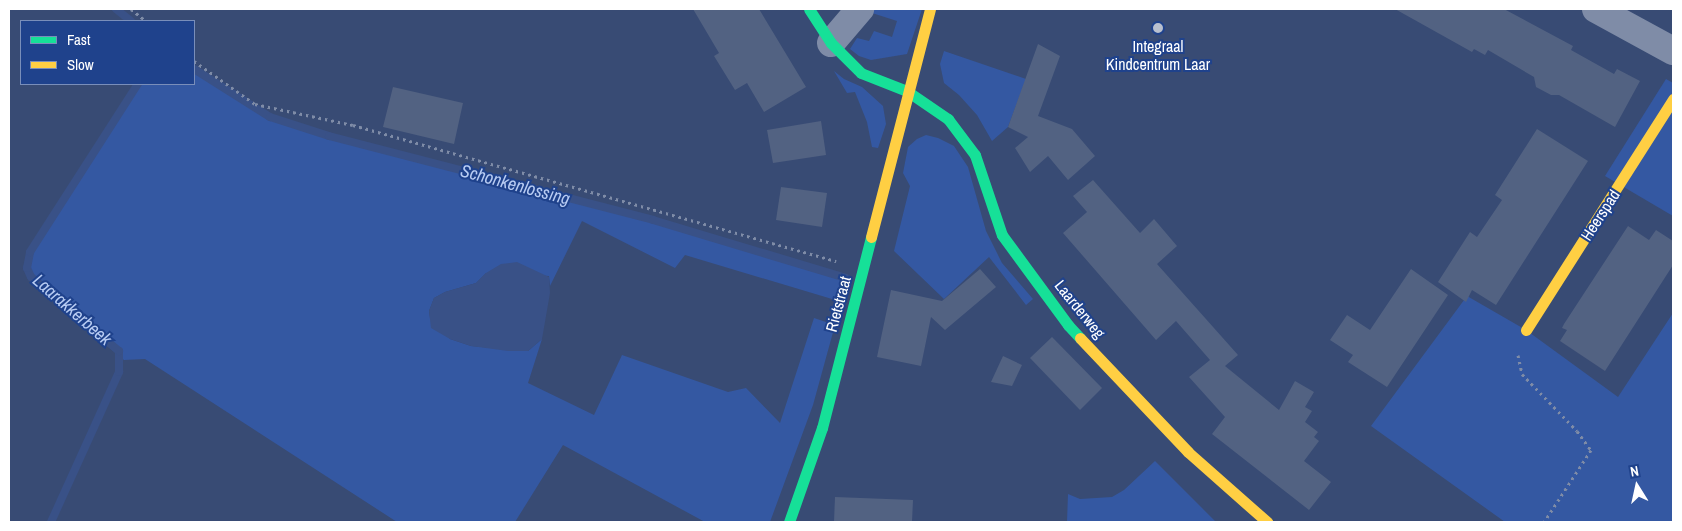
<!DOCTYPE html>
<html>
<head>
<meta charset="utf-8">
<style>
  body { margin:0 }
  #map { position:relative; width:1682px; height:531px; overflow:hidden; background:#384b74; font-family:"Archivo Narrow",sans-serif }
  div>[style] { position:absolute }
  .green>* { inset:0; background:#3458a2 }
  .water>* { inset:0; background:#395187 }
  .stream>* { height:8px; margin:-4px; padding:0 4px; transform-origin:4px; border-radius:4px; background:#395187 }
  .building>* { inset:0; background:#526282 }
  .path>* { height:3px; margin-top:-1.5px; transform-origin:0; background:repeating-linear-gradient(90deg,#7f8ca7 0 2.5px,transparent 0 6.5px) }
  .street>* { height:28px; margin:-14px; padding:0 14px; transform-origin:14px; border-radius:14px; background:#7f8ca7 }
  .fast>* { height:11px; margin:-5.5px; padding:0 5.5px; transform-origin:5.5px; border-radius:5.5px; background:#16e098 }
  .slow>* { height:11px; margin:-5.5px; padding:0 5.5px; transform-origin:5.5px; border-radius:5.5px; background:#ffcf43 }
  .dots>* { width:14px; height:14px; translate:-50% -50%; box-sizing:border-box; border:2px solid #1f428c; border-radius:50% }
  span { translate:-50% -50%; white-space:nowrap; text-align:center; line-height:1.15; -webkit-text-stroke:4px #1f428c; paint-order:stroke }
  .poi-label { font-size:16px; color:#fff }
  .street-label { font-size:16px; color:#fff }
  .water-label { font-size:18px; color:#b8ccf3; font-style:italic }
  .frame { position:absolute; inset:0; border:10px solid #fff; pointer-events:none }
  .legend { position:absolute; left:20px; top:20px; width:175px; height:65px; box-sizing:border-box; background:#1f428c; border:1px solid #798eba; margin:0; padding:6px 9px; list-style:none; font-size:15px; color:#fff }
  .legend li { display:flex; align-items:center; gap:10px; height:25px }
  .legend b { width:25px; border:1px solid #798eba }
  .north { position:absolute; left:1612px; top:461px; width:50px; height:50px; -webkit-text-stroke:4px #1f428c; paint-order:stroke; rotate:350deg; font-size:14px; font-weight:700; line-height:20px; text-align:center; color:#fff }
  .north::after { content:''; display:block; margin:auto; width:18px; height:22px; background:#fff; clip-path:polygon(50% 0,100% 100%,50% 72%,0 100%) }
</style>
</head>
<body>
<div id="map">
  <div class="green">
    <i style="clip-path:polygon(870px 9px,922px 9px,907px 54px,871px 60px,859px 56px,850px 49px,857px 38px,869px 41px,874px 31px,892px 37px,897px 21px,869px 12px)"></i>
    <i style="clip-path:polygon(944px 51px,1026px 79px,1008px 127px,992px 141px,977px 115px,959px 95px,944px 83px,940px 64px)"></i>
    <i style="clip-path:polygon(194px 70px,270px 117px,329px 138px,653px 221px,849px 279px,842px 302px,685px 255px,675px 268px,582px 221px,550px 286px,549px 276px,486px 273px,476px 283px,445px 292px,434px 298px,429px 311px,430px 318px,450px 339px,471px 346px,528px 351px,542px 339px,528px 383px,594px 415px,622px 355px,728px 392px,746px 388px,780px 423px,814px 318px,835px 325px,813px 405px,770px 522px,705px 522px,563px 445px,515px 522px,397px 522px,145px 359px,124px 360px,31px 283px,25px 272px,30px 252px,137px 84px,194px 84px)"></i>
    <i style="clip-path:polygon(834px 71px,844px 79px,862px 87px,883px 106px,886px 124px,878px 148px,872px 147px,867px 122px,855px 92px,847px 93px)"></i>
    <i style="clip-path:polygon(1666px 79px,1673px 83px,1673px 216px,1605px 176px)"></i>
    <i style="clip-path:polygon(926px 135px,938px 138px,954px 146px,968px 167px,986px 231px,1002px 263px,1033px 299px,1026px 305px,989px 257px,944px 299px,894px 251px,910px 186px,903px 173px,908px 147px,917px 139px)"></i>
    <i style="clip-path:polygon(1467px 296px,1526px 330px,1618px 397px,1673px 313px,1673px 522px,1505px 522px,1371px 426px)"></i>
    <i style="clip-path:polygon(1155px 461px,1216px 522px,1067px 522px,1068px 494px,1080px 499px,1112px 497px,1124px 490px)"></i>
  </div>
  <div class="water">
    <i style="clip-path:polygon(517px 262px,549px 277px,550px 293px,542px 339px,528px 351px,508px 351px,471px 346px,450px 339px,431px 328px,429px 311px,434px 298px,445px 292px,476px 283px,486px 273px,501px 264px)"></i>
  </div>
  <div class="stream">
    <i style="left:116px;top:9px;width:19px;rotate:39deg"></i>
    <i style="left:194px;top:69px;width:90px;rotate:32.3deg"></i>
    <i style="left:270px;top:117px;width:62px;rotate:17.9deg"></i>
    <i style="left:329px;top:136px;width:335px;rotate:14.5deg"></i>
    <i style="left:653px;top:220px;width:202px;rotate:16.7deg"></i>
    <i style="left:51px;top:522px;width:165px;rotate:-65.6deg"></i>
    <i style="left:119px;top:372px;width:21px;rotate:-90deg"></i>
    <i style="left:119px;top:351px;width:115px;rotate:-139.9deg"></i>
    <i style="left:31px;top:277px;width:10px;rotate:-114deg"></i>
    <i style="left:27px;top:268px;width:16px;rotate:-79deg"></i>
    <i style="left:30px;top:252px;width:200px;rotate:-57.3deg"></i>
  </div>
  <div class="building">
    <i style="clip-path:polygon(693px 9px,759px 9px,806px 87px,764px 112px,747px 83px,735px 90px,714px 56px,719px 53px)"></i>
    <i style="clip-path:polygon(1395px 9px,1504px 9px,1573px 46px,1571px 50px,1614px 74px,1617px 69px,1640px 81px,1615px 127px,1559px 95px,1551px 95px,1536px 87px,1534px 77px,1488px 50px,1485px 55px,1474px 49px,1472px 52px)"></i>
    <i style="clip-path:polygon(1038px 44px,1060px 56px,1038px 116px,1072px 129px,1095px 156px,1068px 180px,1048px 156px,1030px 172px,1015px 148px,1028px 137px,1008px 127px)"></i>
    <i style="clip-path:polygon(393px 87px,463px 103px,454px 144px,383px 127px)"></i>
    <i style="clip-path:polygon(821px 121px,826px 155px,773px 163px,767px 130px)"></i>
    <i style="clip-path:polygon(1537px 129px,1588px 161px,1496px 305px,1472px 290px,1466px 302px,1438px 282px,1470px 232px,1477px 237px,1502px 200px,1495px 195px)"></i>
    <i style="clip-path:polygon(1093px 180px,1140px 233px,1154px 219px,1177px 246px,1157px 264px,1238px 355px,1225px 366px,1279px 410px,1295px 381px,1314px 392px,1305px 407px,1312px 411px,1305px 422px,1318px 432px,1314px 437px,1319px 441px,1304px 461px,1331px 482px,1309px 510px,1212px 434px,1225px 417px,1189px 377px,1210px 360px,1176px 321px,1156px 340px,1063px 233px,1087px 212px,1073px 196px)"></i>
    <i style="clip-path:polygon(781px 187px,827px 193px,822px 227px,776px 220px)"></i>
    <i style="clip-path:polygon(1628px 226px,1649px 240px,1656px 230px,1673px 241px,1673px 265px,1605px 371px,1560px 341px,1567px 330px,1562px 328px,1564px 324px)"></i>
    <i style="clip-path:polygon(980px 269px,996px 287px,945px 330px,931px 317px,921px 366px,877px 357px,891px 290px,942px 301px)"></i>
    <i style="clip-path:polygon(1411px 269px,1448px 295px,1387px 387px,1348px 362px,1353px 355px,1330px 340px,1347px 315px,1370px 330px)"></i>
    <i style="clip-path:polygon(1052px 337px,1102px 388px,1080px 410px,1030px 358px)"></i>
    <i style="clip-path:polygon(1003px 356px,1022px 365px,1012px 386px,991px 382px)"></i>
    <i style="clip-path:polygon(835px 497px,913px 500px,912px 522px,834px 522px)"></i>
  </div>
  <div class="path">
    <i style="left:131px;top:9px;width:19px;rotate:39deg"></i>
    <i style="left:194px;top:61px;width:75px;rotate:35.2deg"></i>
    <i style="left:255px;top:104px;width:100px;rotate:12.1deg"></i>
    <i style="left:353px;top:125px;width:502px;rotate:15.73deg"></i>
    <i style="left:1518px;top:355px;width:19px;rotate:78deg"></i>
    <i style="left:1522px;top:374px;width:79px;rotate:46deg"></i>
    <i style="left:1577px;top:431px;width:24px;rotate:54deg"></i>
    <i style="left:1591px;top:450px;width:86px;rotate:123.1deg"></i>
  </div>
  <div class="street">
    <i style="left:1596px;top:9px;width:88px;rotate:28.6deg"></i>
    <i style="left:831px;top:43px;width:45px;rotate:-49.5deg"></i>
  </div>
  <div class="fast">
    <i style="left:809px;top:9px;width:40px;rotate:57.1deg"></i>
    <i style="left:831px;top:43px;width:42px;rotate:45deg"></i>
    <i style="left:861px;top:73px;width:49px;rotate:21.4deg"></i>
    <i style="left:907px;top:91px;width:50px;rotate:34.3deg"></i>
    <i style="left:948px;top:119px;width:45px;rotate:53.1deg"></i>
    <i style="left:975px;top:155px;width:84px;rotate:71.4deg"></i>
    <i style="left:1002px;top:235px;width:112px;rotate:53.7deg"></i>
    <i style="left:1068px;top:325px;width:18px;rotate:47deg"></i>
    <i style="left:789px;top:522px;width:100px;rotate:-70.7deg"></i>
    <i style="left:822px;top:428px;width:197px;rotate:-75.6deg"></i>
  </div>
  <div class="slow">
    <i style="left:871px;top:237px;width:236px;rotate:-75.5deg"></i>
    <i style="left:1526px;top:330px;width:274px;rotate:-57.5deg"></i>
    <i style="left:1080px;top:338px;width:157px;rotate:46.5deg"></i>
    <i style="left:1188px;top:452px;width:106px;rotate:41.5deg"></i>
  </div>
  <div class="dots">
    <i style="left:1158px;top:28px;background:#b9c0ce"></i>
  </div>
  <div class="poi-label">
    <span style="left:1158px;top:55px">Integraal<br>Kindcentrum Laar</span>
  </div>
  <div class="street-label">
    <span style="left:1600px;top:215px;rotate:-57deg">Heerspad</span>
    <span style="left:838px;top:304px;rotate:-75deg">Rietstraat</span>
    <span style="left:1080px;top:309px;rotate:51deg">Laarderweg</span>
  </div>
  <div class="water-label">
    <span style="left:515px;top:185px;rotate:15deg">Schonkenlossing</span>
    <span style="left:72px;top:310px;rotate:41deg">Laarakkerbeek</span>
  </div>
  <div class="frame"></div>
  <ul class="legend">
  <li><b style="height:6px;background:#16e098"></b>Fast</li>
  <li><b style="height:6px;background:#ffcf43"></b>Slow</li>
  </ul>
  <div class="north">N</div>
</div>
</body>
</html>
